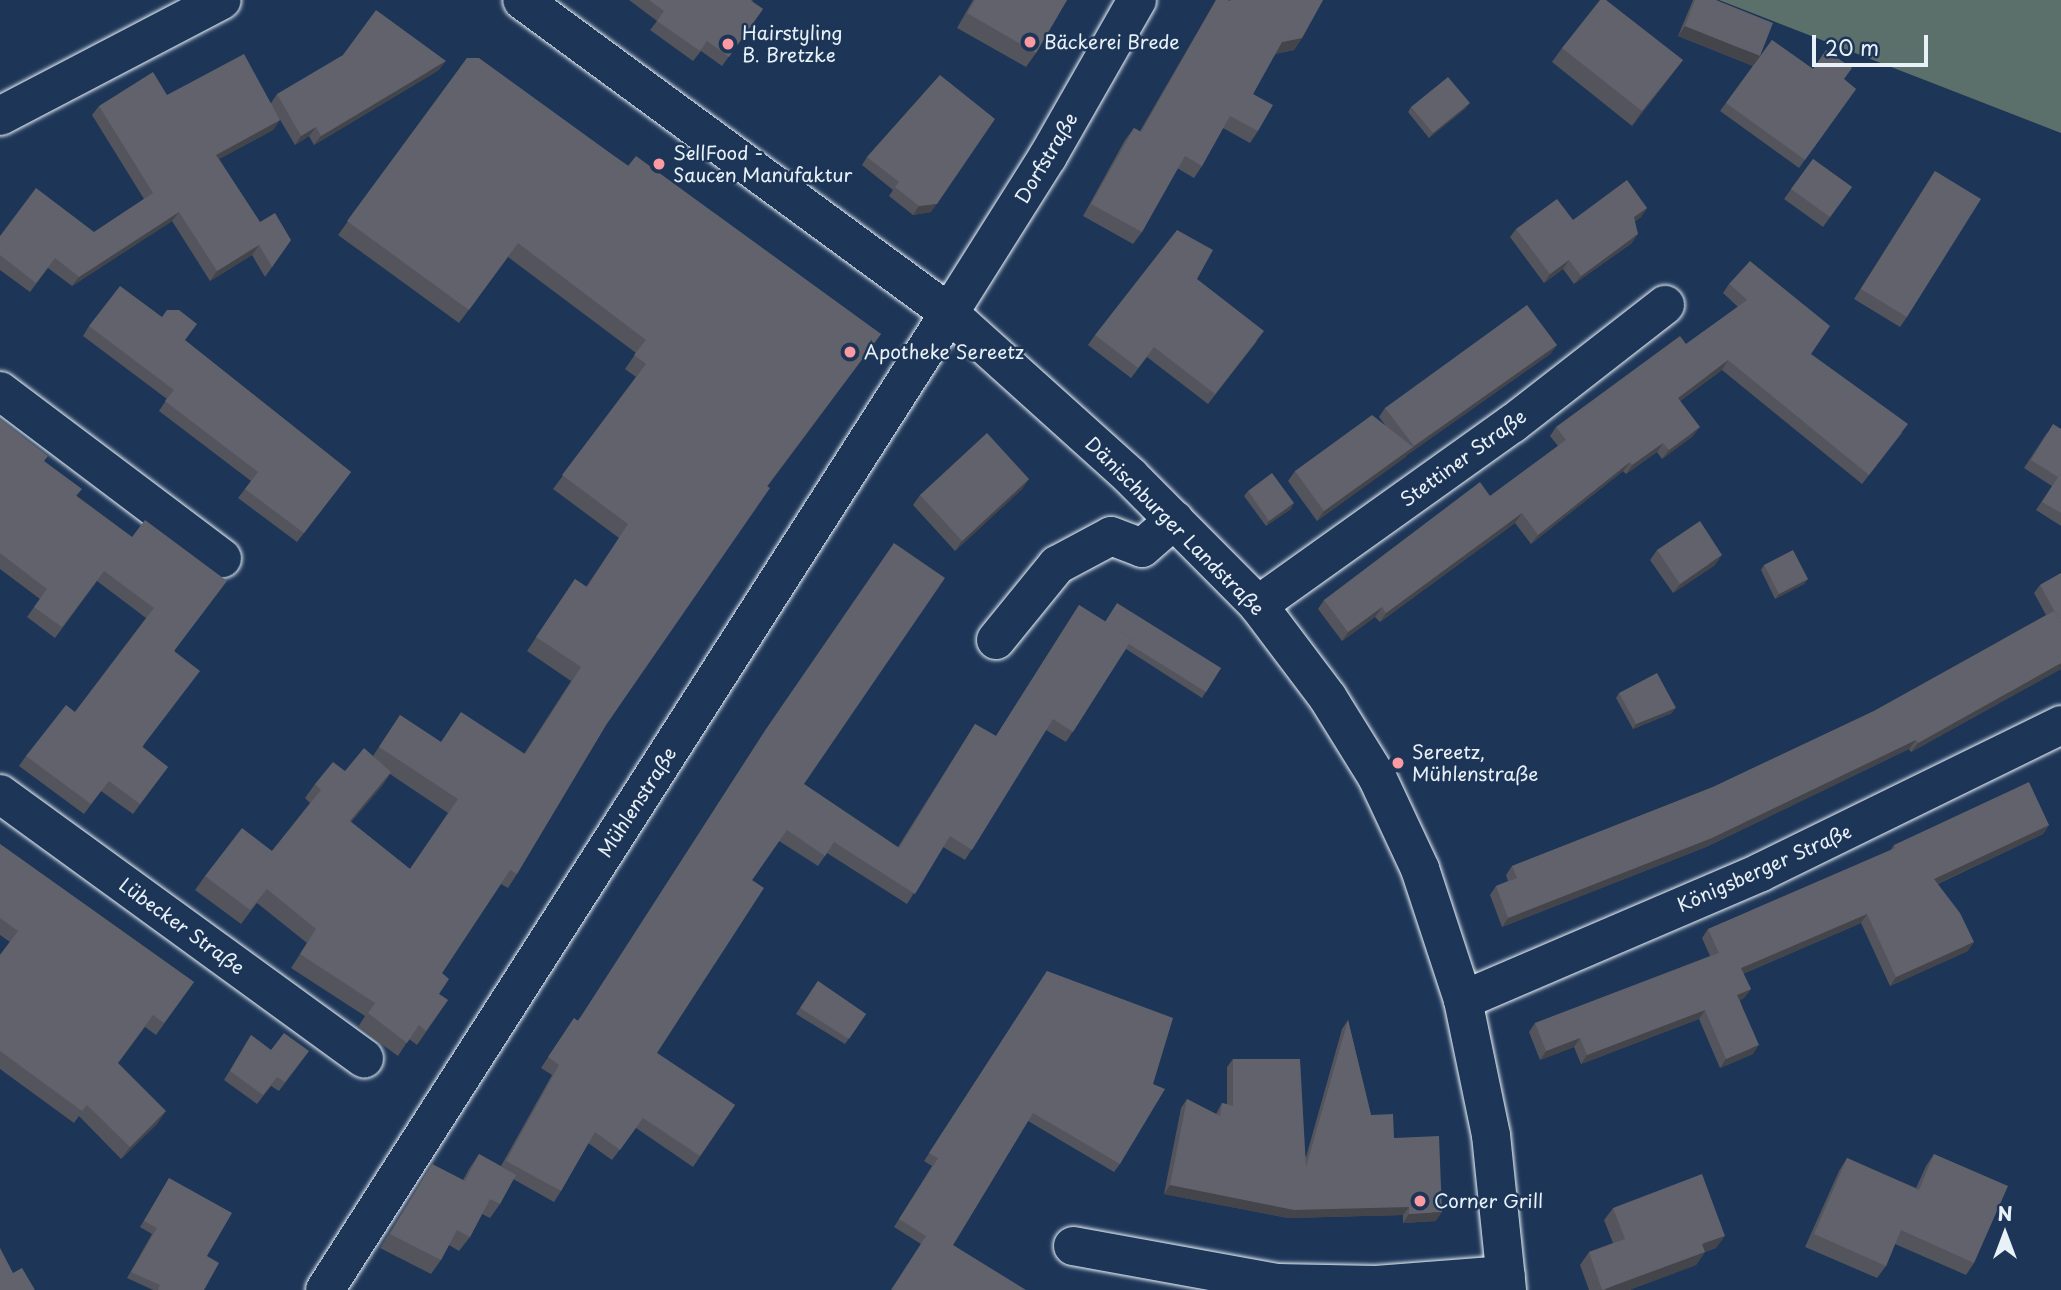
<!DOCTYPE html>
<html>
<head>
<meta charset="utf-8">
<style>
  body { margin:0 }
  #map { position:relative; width:2061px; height:1290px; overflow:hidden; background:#1d3557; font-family:"Playpen Sans",sans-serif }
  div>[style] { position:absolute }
  .green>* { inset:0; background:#5b706b }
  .roads { filter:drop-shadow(0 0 2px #e8f1f8) drop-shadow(0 0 2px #e8f1f8) }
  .minor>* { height:38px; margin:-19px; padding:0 19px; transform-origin:19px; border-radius:19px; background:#1d3557 }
  .major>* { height:38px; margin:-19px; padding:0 19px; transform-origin:19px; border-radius:19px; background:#1d3557 }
  .wall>* { inset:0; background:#53545c }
  .shaded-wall>* { inset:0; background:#44454b }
  .building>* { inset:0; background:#61626b }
  .dots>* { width:19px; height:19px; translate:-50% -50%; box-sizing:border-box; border:4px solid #1d3557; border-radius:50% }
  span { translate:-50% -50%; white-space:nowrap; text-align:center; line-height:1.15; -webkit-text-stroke:5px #1d3557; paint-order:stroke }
  .poi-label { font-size:19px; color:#e8f1f8 }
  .left { translate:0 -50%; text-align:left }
  .street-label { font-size:19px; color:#e8f1f8 }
  .north { position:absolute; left:1970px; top:1199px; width:70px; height:70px; -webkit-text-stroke:5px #1d3557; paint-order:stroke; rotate:0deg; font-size:19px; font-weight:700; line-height:28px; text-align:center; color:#e8f1f8 }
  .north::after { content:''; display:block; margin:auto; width:24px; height:32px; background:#e8f1f8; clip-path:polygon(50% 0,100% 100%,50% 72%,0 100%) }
  .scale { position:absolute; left:1812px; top:35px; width:116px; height:32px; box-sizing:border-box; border:4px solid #e8f1f8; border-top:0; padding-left:9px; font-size:21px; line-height:24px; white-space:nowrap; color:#e8f1f8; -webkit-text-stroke:5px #1d3557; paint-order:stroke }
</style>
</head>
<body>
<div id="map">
  <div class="green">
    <i style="clip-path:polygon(1719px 0,2061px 0,2061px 133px)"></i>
  </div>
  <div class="roads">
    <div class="minor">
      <i style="left:0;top:116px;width:250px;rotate:-27.6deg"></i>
      <i style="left:0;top:391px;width:278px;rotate:37deg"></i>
      <i style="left:1258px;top:605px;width:312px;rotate:-35.5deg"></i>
      <i style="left:1512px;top:424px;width:194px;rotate:-37.9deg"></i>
      <i style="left:996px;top:640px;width:97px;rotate:-50.9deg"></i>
      <i style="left:1057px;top:565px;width:61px;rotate:-28.2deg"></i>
      <i style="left:1111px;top:536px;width:33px;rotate:21deg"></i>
      <i style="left:1142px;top:548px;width:43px;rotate:-41.2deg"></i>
      <i style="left:0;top:794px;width:450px;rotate:36deg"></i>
      <i style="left:1463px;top:1000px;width:324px;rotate:-23.2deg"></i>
      <i style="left:1761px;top:872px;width:334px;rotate:-26.1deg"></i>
      <i style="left:1073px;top:1246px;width:207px;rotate:10.3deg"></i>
      <i style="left:1277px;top:1283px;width:99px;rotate:1.2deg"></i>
      <i style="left:1376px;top:1285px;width:130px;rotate:-4.4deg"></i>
      <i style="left:325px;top:1290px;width:1159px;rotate:-57.43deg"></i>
      <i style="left:949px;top:313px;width:529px;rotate:-143.76deg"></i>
    </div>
    <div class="major">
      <i style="left:1137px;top:0;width:180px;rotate:119.7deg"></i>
      <i style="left:1048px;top:156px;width:186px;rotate:122.2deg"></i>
      <i style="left:949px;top:313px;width:245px;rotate:42deg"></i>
      <i style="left:1131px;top:477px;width:180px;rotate:45.2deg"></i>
      <i style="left:1258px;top:605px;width:116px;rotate:53deg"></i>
      <i style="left:1328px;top:698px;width:93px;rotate:58.2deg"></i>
      <i style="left:1377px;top:777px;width:102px;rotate:64.9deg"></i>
      <i style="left:1420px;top:869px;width:138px;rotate:71.8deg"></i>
      <i style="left:1463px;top:1000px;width:138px;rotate:78.3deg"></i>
      <i style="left:1491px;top:1135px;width:156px;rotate:84.1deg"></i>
    </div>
  </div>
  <div class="wall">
    <i style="clip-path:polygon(629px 0,753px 0,752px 1px,763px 9px,722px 66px,701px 51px,693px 61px,650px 30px,657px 21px)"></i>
    <i style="clip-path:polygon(973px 0,1067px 0,1036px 53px,1026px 67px,957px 28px)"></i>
    <i style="clip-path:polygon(1216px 0,1229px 1px,1230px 0,1323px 0,1302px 38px,1294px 50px,1275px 54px,1253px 94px,1258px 131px,1250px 143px,1223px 128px,1202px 166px,1194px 178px,1177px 168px,1142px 232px,1133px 244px,1083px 216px,1125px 140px,1134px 128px,1140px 131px)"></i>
    <i style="clip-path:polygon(1693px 0,1716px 0,1753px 66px,1678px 36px)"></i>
    <i style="clip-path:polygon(1772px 40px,1813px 69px,1844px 79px,1856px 89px,1799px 168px,1720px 111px)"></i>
    <i style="clip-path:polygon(1562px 48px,1683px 60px,1632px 126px,1552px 62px)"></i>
    <i style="clip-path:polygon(evenodd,467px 58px,881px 334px,767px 487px,606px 725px,517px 874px,508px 888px,501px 884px,442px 973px,439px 994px,448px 1000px,417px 1045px,409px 1039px,398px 1056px,358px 1027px,365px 1016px,291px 968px,307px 943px,257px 903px,241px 924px,195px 890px,205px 876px,272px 851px,310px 803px,305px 798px,315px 784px,345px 771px,373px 756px,400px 715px,441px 742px,524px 754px,571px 681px,527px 651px,575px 579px,586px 587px,619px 538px,553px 489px,636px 377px,625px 369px,636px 353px,508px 257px,459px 323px,338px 235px,467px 58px,390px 774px,448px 813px,410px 869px,351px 822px,382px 786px,390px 774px)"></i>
    <i style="clip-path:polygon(439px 70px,314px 145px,309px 136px,295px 145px,279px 118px,280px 120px,273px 130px,219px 159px,260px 222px,291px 240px,265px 277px,252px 255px,210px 281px,172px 221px,72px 286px,48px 268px,30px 292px,0 270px,0 236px,94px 232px,144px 199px,92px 115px,99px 106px,167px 95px,271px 103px,277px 94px)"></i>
    <i style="clip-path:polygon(940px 75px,931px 212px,913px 215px,889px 196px,893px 190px,862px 165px,867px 157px)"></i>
    <i style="clip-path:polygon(1411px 107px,1466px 108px,1429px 138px,1408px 112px)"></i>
    <i style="clip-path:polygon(1813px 159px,1852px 187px,1823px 227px,1784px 199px)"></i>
    <i style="clip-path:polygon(1935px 171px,1907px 317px,1900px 327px,1854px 299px)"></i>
    <i style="clip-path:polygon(1647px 208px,1641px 217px,1635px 221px,1632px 243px,1574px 284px,1563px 269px,1544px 283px,1510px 237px,1516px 229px)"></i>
    <i style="clip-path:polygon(1729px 284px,1902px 433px,1862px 484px,1722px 370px,1680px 401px,1693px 436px,1662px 459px,1657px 452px,1626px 474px,1623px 471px,1531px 544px,1515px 523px,1380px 622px,1375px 617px,1342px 641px,1318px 609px,1324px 600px,1490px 496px,1558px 446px,1550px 436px,1556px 427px,1686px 344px,1738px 307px,1723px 293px)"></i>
    <i style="clip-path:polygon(89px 326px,185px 341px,351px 472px,297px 542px,238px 498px,251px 481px,159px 411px,167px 399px,83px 336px)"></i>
    <i style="clip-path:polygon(1095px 335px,1257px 341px,1208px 404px,1147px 357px,1131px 378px,1088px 345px)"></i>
    <i style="clip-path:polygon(1557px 345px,1550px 354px,1407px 455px,1317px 521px,1288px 481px,1295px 471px,1385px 425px,1379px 417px,1385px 408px)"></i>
    <i style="clip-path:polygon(0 419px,44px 461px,77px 496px,132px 537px,175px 651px,143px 747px,168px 767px,133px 814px,101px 791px,84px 814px,19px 766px,26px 756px,75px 712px,146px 618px,97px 581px,55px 638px,27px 617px,40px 599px,0 569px)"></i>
    <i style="clip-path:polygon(2061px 429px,2061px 526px,2036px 510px,2052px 486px,2024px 468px,2047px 433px)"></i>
    <i style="clip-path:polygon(1029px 479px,1022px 489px,955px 551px,913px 505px,920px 495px)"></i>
    <i style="clip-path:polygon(1248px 491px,1291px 509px,1266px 526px,1244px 496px)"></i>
    <i style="clip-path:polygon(1657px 550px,1715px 565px,1673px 593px,1650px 560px)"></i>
    <i style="clip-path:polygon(1764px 565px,1808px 579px,1804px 584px,1775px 599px,1761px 570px)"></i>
    <i style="clip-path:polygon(2061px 573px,2061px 669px,1911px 752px,1909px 749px,1706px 847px,1502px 927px,1490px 895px,1496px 886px,1508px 881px,1506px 875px,1512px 866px,1713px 787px,1874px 711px,2046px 615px,2034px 593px,2040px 585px)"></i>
    <i style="clip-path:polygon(1079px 605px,1105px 621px,1221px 668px,1202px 698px,1126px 649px,1066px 742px,1046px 730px,965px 860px,943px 847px,907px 904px,827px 853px,818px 866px,779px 841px,752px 880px,657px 1053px,735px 1105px,693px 1167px,636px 1128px,612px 1160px,588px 1143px,561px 1191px,554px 1202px,513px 1179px,500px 1204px,490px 1218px,482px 1214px,470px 1237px,459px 1251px,449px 1245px,441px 1260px,431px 1274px,380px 1248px,422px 1179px,432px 1164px,463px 1180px,469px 1169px,479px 1154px,501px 1166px,552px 1075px,541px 1068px,574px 1018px,577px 1021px,804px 784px,898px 847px,975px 724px,996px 736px)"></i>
    <i style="clip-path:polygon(1619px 693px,1672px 713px,1633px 729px,1616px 698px)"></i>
    <i style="clip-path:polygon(2049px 825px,2043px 834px,1938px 884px,1968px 951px,1890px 986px,1861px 923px,1743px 974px,1751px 989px,1744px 998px,1740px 1000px,1753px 1054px,1720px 1068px,1699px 1019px,1581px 1064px,1574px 1047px,1540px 1060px,1529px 1032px,1535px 1023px,1710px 956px,1702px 938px,1708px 929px,1890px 851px,1894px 845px)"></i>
    <i style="clip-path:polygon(0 844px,194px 982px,156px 1035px,145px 1027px,118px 1063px,158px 1123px,121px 1159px,79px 1116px,74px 1123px,0 1069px,0 955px,10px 942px,0 935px)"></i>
    <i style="clip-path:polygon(1047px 971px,1120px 1164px,1114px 1172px,1028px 1121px,953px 1245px,921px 1244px,894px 1227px,932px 1166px,924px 1161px)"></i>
    <i style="clip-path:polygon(818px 981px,866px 1014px,845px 1044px,796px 1014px)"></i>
    <i style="clip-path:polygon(1348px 1020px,1371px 1115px,1394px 1138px,1436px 1221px,1403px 1223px,1403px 1215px,1288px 1218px,1164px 1194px,1181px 1108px,1187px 1099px,1216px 1114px,1222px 1103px,1227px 1104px,1227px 1067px,1233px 1059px,1306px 1157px,1342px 1029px)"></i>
    <i style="clip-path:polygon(251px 1035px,271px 1050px,309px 1051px,279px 1091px,271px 1086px,257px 1104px,224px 1080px)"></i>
    <i style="clip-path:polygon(1934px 1154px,1974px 1263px,1966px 1275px,1895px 1244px,1886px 1266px,1877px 1278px,1805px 1247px,1839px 1171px,1847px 1158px,1916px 1188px,1926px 1166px)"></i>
    <i style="clip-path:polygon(169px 1178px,207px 1256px,204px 1290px,153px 1290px,127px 1278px,152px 1234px,140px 1227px)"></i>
    <i style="clip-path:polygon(1613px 1208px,1716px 1248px,1705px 1252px,1696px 1265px,1629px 1290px,1589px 1290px,1580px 1265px,1589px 1252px,1613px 1243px,1604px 1220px)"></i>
  </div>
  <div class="shaded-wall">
    <i style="clip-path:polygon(1685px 26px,1760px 56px,1753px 66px,1678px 36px)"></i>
    <i style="clip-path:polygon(1302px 38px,1294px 50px,1274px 54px,1282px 42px)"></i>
    <i style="clip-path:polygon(1683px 60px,1672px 74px,1632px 126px,1642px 111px)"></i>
    <i style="clip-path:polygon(446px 61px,439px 70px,314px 145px,321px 136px)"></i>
    <i style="clip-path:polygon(1470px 103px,1466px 108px,1429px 138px,1433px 133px)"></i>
    <i style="clip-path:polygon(280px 120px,273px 130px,210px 164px,216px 155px)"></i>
    <i style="clip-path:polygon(316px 127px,309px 136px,295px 145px,301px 136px)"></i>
    <i style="clip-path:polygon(937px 204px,931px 212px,913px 215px,919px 206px)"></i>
    <i style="clip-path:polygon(1647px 208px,1641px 217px,1628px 226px,1634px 217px)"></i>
    <i style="clip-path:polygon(179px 212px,172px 221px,72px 286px,79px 277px)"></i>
    <i style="clip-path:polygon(1638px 234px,1632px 243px,1574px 284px,1581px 276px)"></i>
    <i style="clip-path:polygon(259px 245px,252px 255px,210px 281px,217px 271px)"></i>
    <i style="clip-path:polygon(1569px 260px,1563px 269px,1544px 283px,1550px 274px)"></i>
    <i style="clip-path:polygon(1557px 345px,1550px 354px,1407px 455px,1414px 446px)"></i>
    <i style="clip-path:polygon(1728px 360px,1722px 370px,1671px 407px,1678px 398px)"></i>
    <i style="clip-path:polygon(1700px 427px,1693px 436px,1662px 459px,1669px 450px)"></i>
    <i style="clip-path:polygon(1663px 443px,1657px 452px,1626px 474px,1632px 465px)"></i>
    <i style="clip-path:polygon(1413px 447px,1406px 457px,1317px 521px,1324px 511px)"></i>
    <i style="clip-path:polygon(1630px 462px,1623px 471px,1531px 544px,1538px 535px)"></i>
    <i style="clip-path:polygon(1029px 479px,1022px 489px,955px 551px,962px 541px)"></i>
    <i style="clip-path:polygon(1294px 503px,1291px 509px,1266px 526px,1269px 521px)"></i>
    <i style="clip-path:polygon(1522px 513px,1515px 523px,1380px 622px,1386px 613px)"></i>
    <i style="clip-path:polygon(1722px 555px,1715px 565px,1673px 593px,1680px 584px)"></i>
    <i style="clip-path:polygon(1808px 579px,1804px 584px,1775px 599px,1779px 594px)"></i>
    <i style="clip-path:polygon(1382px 607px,1375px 617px,1342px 641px,1348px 632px)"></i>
    <i style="clip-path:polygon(2061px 663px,2061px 669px,1911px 752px,1918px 743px)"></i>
    <i style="clip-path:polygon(1676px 708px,1672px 713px,1633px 729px,1636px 724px)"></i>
    <i style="clip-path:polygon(1916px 740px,1909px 749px,1706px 847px,1502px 927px,1508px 918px)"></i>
    <i style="clip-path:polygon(391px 772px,382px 786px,340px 834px,350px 821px)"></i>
    <i style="clip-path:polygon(2049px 825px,2043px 834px,1928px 888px,1934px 879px)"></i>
    <i style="clip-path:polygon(1867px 914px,1861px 923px,1735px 977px,1741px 968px)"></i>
    <i style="clip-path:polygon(1974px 942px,1968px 951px,1890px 986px,1896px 977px)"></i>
    <i style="clip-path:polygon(1751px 989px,1744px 998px,1731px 1004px,1737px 995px)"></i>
    <i style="clip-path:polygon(1705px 1010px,1699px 1019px,1581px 1064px,1587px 1055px)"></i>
    <i style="clip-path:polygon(1580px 1038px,1574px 1047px,1540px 1060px,1546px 1051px)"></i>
    <i style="clip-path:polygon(1759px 1045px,1753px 1054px,1720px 1068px,1726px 1059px)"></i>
    <i style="clip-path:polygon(166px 1111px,158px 1123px,121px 1159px,130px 1147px)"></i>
    <i style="clip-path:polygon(1170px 1185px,1409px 1207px,1403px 1215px,1288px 1218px,1164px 1194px)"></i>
    <i style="clip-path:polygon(1442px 1212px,1436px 1221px,1403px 1223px,1409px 1214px)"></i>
    <i style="clip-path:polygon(1725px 1236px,1716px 1248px,1705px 1252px,1696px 1265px,1629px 1290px,1604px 1290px,1702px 1244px)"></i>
  </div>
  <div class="building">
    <i style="clip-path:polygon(649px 0,751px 0,751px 1px,763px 9px,729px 57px,707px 41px,700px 51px,657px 21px,664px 11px)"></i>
    <i style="clip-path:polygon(975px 0,1067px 0,1036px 53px,967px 13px)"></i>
    <i style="clip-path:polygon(1216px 0,1228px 0,1230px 1px,1231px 0,1323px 0,1302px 38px,1282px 42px,1253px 94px,1273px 105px,1258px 131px,1230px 116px,1202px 166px,1185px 156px,1142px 232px,1091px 204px,1134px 128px,1141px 132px)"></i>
    <i style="clip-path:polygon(1600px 0,1606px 0,1683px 60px,1642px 111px,1562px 48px)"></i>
    <i style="clip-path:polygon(1695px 0,1716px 0,1773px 23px,1760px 56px,1685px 26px)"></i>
    <i style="clip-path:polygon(376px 10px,446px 61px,321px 136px,316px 127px,301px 136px,277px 94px,343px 55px)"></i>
    <i style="clip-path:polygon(1772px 40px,1813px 69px,1826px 50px,1852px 68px,1844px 79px,1856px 89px,1805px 160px,1726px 103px)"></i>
    <i style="clip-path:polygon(244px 54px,280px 120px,216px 155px,260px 222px,275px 213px,291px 240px,272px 267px,259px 245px,217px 271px,179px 212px,79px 277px,55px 258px,36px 283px,0 255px,0 236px,36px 188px,94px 232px,153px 193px,99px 106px,153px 72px,167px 95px)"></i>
    <i style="clip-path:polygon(467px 58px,479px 58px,628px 166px,636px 156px,881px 334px,767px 486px,770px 488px,606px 725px,517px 874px,510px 870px,442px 973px,449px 979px,439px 994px,448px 1000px,426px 1031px,419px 1025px,407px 1043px,368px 1013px,375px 1003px,300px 954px,316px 929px,267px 889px,250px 910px,205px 876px,242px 828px,272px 851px,321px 790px,315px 784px,333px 762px,345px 771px,364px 748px,391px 772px,350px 821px,410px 869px,458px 799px,379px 747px,400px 715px,441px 742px,461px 712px,525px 754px,581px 667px,536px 637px,575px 579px,587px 587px,628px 524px,562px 475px,646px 364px,634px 355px,646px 340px,518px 243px,469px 310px,347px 221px)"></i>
    <i style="clip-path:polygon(940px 75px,995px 119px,937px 204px,919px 206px,895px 187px,899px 182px,867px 157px)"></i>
    <i style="clip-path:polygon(1448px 77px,1470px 103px,1433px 133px,1411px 107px)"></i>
    <i style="clip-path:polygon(1813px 159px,1852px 187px,1830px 217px,1791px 189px)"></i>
    <i style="clip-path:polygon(1935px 171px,1981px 199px,1907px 317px,1861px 289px)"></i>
    <i style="clip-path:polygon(1627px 180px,1647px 208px,1634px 217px,1638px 234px,1581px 276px,1569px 260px,1550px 274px,1516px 229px,1557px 199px,1573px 220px)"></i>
    <i style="clip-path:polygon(1177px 230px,1213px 250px,1197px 279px,1264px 331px,1215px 394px,1154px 347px,1138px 368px,1095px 335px)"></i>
    <i style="clip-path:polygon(1750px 261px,1830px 326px,1811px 354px,1908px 424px,1869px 475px,1728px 360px,1678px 398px,1700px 427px,1669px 450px,1663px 443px,1632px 465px,1630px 462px,1538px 535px,1522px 513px,1386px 613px,1382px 607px,1348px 632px,1324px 600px,1480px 482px,1490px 496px,1566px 440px,1556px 427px,1680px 336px,1686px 344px,1747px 300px,1729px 284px)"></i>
    <i style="clip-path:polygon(120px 286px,162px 317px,167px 310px,179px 310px,197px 324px,185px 340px,351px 472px,304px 533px,245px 489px,258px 472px,165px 401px,174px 390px,89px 326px)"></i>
    <i style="clip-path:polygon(1527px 305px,1557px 345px,1414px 446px,1385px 408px)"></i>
    <i style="clip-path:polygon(1372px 415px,1413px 447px,1324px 511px,1295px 471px)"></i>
    <i style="clip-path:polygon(0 419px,48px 456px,44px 461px,82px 489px,76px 496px,132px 537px,145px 520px,227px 581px,174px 651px,200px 671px,142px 747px,168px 767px,140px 804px,109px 781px,91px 804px,26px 756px,66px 705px,75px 712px,154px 608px,104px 571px,62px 627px,34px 607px,47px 589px,0 553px)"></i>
    <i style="clip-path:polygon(2053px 424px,2061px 429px,2061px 513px,2042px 502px,2058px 477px,2031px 460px)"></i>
    <i style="clip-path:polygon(987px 433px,1029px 479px,962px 541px,920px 495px)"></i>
    <i style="clip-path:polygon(1272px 473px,1294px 503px,1269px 521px,1248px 491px)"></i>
    <i style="clip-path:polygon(1700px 521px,1722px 555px,1680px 584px,1657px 550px)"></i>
    <i style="clip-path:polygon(894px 543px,945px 578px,804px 784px,899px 848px,975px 724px,996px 736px,1079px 605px,1132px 639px,1073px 732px,1053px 719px,972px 850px,950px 836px,915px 894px,834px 842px,825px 856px,787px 830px,752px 880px,764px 888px,657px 1053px,735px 1105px,700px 1156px,643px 1118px,620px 1150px,595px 1132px,561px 1191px,506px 1161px,559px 1065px,548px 1057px,574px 1018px,578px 1021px,766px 729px)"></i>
    <i style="clip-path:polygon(1793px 550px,1808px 579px,1779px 594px,1764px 565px)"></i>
    <i style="clip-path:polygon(2061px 573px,2061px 623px,2040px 585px)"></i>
    <i style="clip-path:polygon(1117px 603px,1221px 668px,1206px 692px,1129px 644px,1132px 639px,1105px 622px)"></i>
    <i style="clip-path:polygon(2054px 611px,2061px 623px,2061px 663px,1918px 743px,1916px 740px,1712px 838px,1508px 918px,1496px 886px,1517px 878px,1512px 866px,1713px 787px,1802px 745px,1874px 711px)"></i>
    <i style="clip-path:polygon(1657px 673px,1676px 708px,1636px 724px,1619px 693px)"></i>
    <i style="clip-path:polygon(2029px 782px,2049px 825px,1934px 879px,1960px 913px,1974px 942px,1896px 977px,1867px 914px,1741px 968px,1751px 989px,1737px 995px,1759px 1045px,1726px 1059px,1705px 1010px,1587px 1055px,1580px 1038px,1546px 1051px,1535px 1023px,1719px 953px,1708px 929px,1895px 848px,1894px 845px)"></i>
    <i style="clip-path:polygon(0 844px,194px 982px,164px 1023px,153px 1015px,118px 1063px,166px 1111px,130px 1147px,87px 1105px,82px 1111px,0 1051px,0 955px,18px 931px,0 918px)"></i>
    <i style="clip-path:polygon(1047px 971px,1173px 1018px,1153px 1084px,1165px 1089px,1120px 1164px,1033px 1113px,953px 1245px,1026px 1290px,891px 1290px,926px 1236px,899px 1219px,938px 1158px,929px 1153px)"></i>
    <i style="clip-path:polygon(818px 981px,866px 1014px,849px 1039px,800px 1008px)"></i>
    <i style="clip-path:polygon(1348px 1020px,1371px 1115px,1393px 1114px,1394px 1138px,1439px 1136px,1442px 1212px,1409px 1214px,1409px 1207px,1294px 1210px,1170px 1185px,1187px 1099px,1220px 1116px,1222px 1103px,1233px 1106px,1233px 1059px,1300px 1059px,1306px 1167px)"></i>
    <i style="clip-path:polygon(284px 1033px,309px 1051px,285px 1082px,277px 1077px,263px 1095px,230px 1071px,251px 1035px,271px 1050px)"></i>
    <i style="clip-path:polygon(479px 1154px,516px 1175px,500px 1204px,490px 1199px,470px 1237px,457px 1230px,441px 1260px,390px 1234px,432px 1164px,465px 1181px)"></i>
    <i style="clip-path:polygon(1934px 1154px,2008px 1186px,1974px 1263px,1901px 1230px,1886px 1266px,1814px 1234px,1847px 1158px,1919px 1190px)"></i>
    <i style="clip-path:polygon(1702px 1174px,1725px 1236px,1702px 1244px,1705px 1252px,1602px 1290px,1589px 1252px,1625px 1239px,1613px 1208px)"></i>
    <i style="clip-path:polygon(169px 1178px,232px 1213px,207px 1256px,219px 1263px,204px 1290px,158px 1290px,160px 1285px,131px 1272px,157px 1228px,144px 1221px)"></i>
    <i style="clip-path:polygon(0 1248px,13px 1273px,22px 1268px,35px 1290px,0 1290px)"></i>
  </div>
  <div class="dots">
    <i style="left:1030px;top:42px;background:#ff9aa2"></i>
    <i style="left:728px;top:44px;background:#ff9aa2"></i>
    <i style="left:659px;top:164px;background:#ff9aa2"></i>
    <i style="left:850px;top:352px;background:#ff9aa2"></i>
    <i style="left:1398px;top:763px;background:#ff9aa2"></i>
    <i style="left:1420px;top:1201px;background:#ff9aa2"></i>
  </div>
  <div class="poi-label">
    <span class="left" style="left:742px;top:44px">Hairstyling<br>B. Bretzke</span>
    <span class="left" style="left:1044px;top:42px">Bäckerei Brede</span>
    <span class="left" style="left:673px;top:164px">SellFood -<br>Saucen Manufaktur</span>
    <span class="left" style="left:864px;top:352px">Apotheke Sereetz</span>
    <span class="left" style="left:1412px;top:763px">Sereetz,<br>Mühlenstraße</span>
    <span class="left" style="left:1434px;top:1201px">Corner Grill</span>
  </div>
  <div class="street-label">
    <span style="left:1046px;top:158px;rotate:-59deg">Dorfstraße</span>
    <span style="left:1463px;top:458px;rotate:-36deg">Stettiner Straße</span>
    <span style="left:1175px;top:526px;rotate:45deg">Dänischburger Landstraße</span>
    <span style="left:637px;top:802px;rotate:-57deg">Mühlenstraße</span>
    <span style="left:1764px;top:868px;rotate:-24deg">Königsberger Straße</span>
    <span style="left:182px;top:926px;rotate:36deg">Lübecker Straße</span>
  </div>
  <div class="north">N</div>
  <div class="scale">20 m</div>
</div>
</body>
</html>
